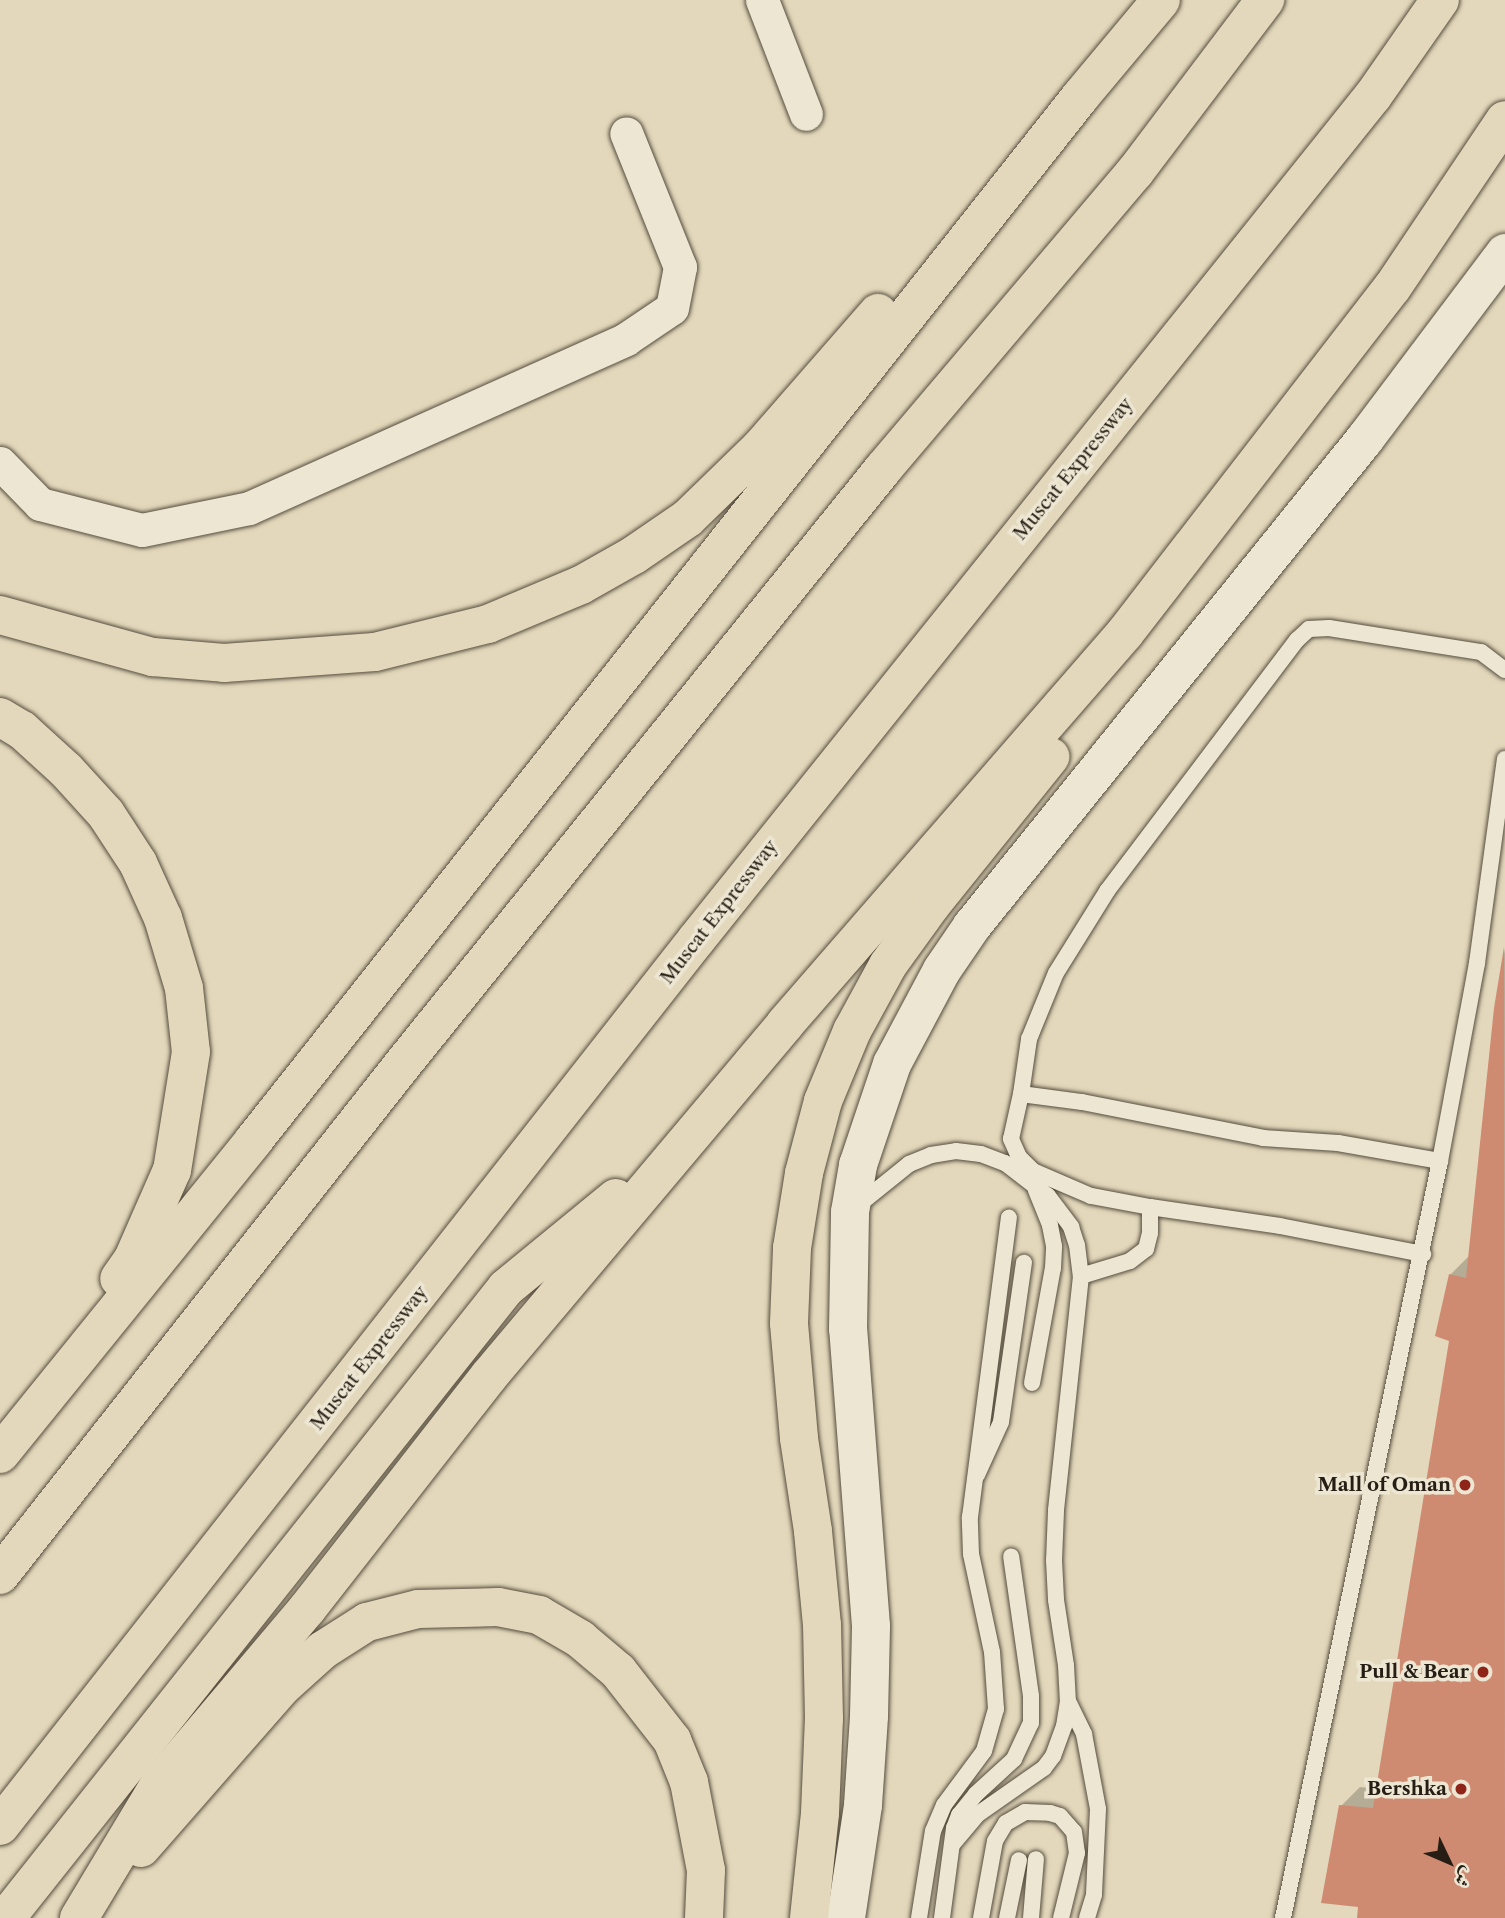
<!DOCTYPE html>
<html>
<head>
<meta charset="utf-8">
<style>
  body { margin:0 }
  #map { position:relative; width:1505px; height:1918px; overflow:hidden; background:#e3d8bb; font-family:"Libre Caslon Text",Amiri,serif }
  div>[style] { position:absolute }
  .shadow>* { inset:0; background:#0003 }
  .building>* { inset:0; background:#ce8b72 }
  .roads { filter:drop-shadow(0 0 2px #554c3e) drop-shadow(0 0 2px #554c3e) }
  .lane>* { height:16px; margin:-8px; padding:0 8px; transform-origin:8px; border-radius:8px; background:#ede6d3 }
  .street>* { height:33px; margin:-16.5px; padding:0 16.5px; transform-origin:16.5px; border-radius:16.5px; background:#ede6d3 }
  .secondary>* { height:38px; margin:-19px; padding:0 19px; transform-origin:19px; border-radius:19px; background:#ede6d3 }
  .highway>* { height:38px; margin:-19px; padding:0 19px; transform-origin:19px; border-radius:19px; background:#e3d8bb }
  .dots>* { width:19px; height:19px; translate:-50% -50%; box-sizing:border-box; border:4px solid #ede6d3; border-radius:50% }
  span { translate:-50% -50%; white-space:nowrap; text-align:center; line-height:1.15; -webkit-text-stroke:7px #ede6d3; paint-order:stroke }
  .street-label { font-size:19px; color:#261e14 }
  .poi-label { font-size:19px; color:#261e14; font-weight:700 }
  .right { translate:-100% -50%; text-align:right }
  .north { position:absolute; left:1414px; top:1827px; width:70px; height:70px; -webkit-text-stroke:5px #ede6d3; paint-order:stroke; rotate:134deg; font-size:19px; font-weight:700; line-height:28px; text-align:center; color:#261e14 }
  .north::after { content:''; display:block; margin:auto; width:24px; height:32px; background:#261e14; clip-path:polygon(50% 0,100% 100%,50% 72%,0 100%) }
</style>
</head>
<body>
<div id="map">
  <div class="shadow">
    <i style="clip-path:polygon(1505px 948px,1505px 1918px,1358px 1918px,1360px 1906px,1341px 1806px,1360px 1787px,1378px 1789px,1451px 1340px,1450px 1275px,1470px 1255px,1495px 1008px)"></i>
  </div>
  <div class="building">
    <i style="clip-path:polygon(1504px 947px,1505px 1918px,1357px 1918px,1358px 1907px,1321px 1903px,1339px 1805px,1373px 1808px,1449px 1341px,1435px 1336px,1449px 1274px,1466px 1278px,1494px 1008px)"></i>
  </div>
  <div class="roads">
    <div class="lane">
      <i style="left:1021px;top:1094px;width:56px;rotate:-81.7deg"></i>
      <i style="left:1029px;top:1039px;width:71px;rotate:-67.8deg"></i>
      <i style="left:1056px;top:973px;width:97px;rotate:-58.1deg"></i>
      <i style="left:1107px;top:891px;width:315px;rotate:-52.9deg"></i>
      <i style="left:1297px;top:640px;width:16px;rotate:-43deg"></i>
      <i style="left:1309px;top:629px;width:20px;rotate:-3deg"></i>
      <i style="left:1329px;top:628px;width:154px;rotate:9deg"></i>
      <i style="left:1481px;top:652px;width:30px;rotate:37deg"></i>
      <i style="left:1440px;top:1161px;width:201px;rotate:-79.4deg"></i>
      <i style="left:1477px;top:963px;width:206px;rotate:-82.2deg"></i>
      <i style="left:857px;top:1206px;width:67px;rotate:-38.9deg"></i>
      <i style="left:909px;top:1164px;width:24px;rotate:-22deg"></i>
      <i style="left:931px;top:1155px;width:25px;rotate:-9deg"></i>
      <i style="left:956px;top:1151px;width:25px;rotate:7deg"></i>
      <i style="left:981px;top:1154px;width:26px;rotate:21deg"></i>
      <i style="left:1005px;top:1163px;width:54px;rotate:37.5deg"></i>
      <i style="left:1048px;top:1196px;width:39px;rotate:53deg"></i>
      <i style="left:1071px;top:1227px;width:19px;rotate:72deg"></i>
      <i style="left:1077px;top:1245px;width:31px;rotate:83deg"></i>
      <i style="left:1081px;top:1276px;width:236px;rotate:96.1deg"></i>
      <i style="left:1056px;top:1511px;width:49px;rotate:92.3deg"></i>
      <i style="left:1054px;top:1560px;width:40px;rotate:87.1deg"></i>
      <i style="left:1056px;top:1600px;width:66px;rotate:81.3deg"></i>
      <i style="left:1066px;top:1665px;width:36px;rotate:87deg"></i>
      <i style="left:1068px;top:1701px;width:25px;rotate:99deg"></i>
      <i style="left:1064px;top:1726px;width:32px;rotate:110deg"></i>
      <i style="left:1053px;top:1756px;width:15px;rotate:127deg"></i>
      <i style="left:1044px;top:1768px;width:82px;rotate:145deg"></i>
      <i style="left:977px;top:1815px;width:39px;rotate:130deg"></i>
      <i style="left:1150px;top:1207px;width:131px;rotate:8.3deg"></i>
      <i style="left:1280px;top:1226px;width:146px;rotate:11.1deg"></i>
      <i style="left:1081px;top:1276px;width:51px;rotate:-17deg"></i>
      <i style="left:1130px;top:1261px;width:20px;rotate:-37deg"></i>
      <i style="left:1146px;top:1249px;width:16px;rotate:-76deg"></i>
      <i style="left:1150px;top:1233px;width:26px;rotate:-90deg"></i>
      <i style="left:1150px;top:1207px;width:60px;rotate:-169.4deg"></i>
      <i style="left:1091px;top:1196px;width:63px;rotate:-156.7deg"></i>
      <i style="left:1033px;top:1171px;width:20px;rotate:-135deg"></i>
      <i style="left:1019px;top:1157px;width:20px;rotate:-114deg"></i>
      <i style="left:1011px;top:1139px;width:46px;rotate:-77.5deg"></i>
      <i style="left:1021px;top:1094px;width:62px;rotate:7.5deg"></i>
      <i style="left:1082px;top:1102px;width:185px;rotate:11.2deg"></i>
      <i style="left:1263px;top:1138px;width:75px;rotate:3.8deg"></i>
      <i style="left:1338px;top:1143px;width:104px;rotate:10deg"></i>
      <i style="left:1440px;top:1161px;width:773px;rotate:101.72deg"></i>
      <i style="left:1032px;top:1383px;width:117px;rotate:-79.7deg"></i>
      <i style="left:1053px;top:1268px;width:22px;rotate:-87deg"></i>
      <i style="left:1054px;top:1246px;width:21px;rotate:-101deg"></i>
      <i style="left:1050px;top:1225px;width:38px;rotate:-112deg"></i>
      <i style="left:977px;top:1475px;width:58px;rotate:-65.6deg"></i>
      <i style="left:1001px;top:1422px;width:161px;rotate:-81.8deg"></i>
      <i style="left:1068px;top:1701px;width:37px;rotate:64deg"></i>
      <i style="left:1084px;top:1734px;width:76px;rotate:79.4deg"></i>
      <i style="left:1098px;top:1809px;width:86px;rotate:92.7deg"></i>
      <i style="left:1094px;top:1895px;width:24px;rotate:107deg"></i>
      <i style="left:919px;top:1918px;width:88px;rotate:-80.9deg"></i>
      <i style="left:933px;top:1831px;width:28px;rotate:-67deg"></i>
      <i style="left:944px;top:1805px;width:67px;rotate:-53.5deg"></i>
      <i style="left:984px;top:1751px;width:44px;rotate:-74.1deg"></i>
      <i style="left:996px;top:1709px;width:57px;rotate:-94deg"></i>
      <i style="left:992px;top:1652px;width:100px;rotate:-102.1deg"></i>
      <i style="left:971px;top:1554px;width:37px;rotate:-92deg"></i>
      <i style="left:970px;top:1517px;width:302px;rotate:-82.6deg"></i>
      <i style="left:942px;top:1918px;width:91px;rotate:-82.4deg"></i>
      <i style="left:954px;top:1828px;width:14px;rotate:-69deg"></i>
      <i style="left:959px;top:1815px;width:27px;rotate:-51deg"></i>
      <i style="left:976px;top:1794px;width:52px;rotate:-42.6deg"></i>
      <i style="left:1014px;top:1759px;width:40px;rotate:-65deg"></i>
      <i style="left:1031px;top:1723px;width:27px;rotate:-90deg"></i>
      <i style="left:1031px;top:1696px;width:141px;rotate:-98.1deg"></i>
      <i style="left:981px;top:1918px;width:78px;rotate:-79.7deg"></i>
      <i style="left:995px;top:1841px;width:21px;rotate:-59deg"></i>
      <i style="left:1006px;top:1823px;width:22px;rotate:-30deg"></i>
      <i style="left:1025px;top:1812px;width:25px;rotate:2deg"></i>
      <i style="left:1050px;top:1813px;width:10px;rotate:17deg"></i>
      <i style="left:1060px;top:1816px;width:21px;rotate:49deg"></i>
      <i style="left:1074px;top:1832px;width:21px;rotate:82deg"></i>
      <i style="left:1077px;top:1853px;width:67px;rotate:103.8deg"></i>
      <i style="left:1007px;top:1918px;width:59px;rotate:-78.3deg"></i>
      <i style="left:1031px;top:1918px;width:59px;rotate:-85.2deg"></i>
    </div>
    <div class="street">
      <i style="left:762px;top:0;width:122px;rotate:68.9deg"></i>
      <i style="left:0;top:463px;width:57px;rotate:45.7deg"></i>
      <i style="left:40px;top:504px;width:105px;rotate:14.3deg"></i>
      <i style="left:142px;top:530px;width:109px;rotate:-11.6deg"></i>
      <i style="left:249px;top:508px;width:413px;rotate:-24.1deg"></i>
      <i style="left:626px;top:339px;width:55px;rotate:-34deg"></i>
      <i style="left:672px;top:308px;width:42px;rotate:-79deg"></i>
      <i style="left:680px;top:267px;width:144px;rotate:-111.9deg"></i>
    </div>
    <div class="secondary">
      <i style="left:846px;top:1918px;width:114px;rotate:-81.4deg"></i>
      <i style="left:863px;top:1805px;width:89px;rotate:-86.1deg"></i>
      <i style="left:869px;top:1716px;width:90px;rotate:-88.7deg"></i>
      <i style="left:871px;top:1626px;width:298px;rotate:-94.4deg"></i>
      <i style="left:848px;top:1329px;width:117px;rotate:-89deg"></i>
      <i style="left:850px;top:1212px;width:48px;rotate:-80.3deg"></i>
      <i style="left:858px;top:1165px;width:107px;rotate:-71.4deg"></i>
      <i style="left:892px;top:1064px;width:106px;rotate:-62deg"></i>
      <i style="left:942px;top:970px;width:53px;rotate:-55.7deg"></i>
      <i style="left:972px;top:926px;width:626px;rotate:-51.1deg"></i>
      <i style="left:1365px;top:439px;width:233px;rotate:-53deg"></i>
    </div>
    <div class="highway">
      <i style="left:0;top:615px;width:159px;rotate:15.4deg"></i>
      <i style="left:153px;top:657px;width:71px;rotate:4.8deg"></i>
      <i style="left:224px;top:663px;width:151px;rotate:-4.2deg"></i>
      <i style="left:375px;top:652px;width:116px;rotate:-13.9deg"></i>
      <i style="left:488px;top:624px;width:101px;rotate:-22.8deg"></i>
      <i style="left:581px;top:585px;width:61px;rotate:-29.5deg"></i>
      <i style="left:634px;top:555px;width:65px;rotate:-34.4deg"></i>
      <i style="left:688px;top:518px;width:102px;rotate:-44.2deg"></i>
      <i style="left:761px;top:447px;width:178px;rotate:-48.9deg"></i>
      <i style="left:0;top:717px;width:26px;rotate:31deg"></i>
      <i style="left:22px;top:730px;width:59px;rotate:42.3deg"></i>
      <i style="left:66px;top:770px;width:59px;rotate:47.7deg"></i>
      <i style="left:106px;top:814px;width:59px;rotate:56.9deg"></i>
      <i style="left:138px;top:863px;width:60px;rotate:65.6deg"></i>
      <i style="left:163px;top:918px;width:73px;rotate:73.3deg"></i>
      <i style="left:184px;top:988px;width:64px;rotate:83.8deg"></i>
      <i style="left:191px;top:1052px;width:120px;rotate:99.1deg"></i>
      <i style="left:172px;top:1170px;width:97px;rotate:113.7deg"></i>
      <i style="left:133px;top:1259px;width:24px;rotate:125deg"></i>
      <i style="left:0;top:1454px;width:404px;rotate:-51deg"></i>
      <i style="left:254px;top:1140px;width:1330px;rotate:-51.62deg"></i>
      <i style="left:1080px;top:97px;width:126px;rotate:-50.1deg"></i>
      <i style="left:0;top:1575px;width:657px;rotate:-51.74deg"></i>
      <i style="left:407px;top:1059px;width:758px;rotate:-51.1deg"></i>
      <i style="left:883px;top:469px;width:390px;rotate:-49.7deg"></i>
      <i style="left:1135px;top:172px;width:216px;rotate:-52.9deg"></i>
      <i style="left:0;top:1826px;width:1127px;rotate:-51.85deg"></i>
      <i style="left:696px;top:940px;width:1082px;rotate:-51.27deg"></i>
      <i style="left:1373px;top:96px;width:117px;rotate:-55.1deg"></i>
      <i style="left:141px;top:1848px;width:214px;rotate:-48.8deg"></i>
      <i style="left:282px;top:1687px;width:55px;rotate:-42.1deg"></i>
      <i style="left:323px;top:1650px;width:52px;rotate:-32.5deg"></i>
      <i style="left:367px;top:1622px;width:53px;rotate:-14.3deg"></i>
      <i style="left:418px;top:1609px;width:80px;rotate:-1.4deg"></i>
      <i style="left:498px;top:1607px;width:42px;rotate:11deg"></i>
      <i style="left:539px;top:1615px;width:48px;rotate:30.3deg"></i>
      <i style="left:580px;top:1639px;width:50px;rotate:40.1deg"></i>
      <i style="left:618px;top:1671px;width:88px;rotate:52deg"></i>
      <i style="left:672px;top:1740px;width:45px;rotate:68deg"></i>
      <i style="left:689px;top:1782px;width:90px;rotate:79.1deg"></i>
      <i style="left:706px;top:1870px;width:48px;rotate:92.4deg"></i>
      <i style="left:6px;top:1918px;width:804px;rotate:-51.56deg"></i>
      <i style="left:506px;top:1288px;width:142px;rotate:-39.3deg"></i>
      <i style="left:79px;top:1918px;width:157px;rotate:-59deg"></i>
      <i style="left:160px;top:1783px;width:228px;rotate:-49.8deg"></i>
      <i style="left:307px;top:1609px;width:296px;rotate:-52deg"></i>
      <i style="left:489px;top:1376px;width:460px;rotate:-49.9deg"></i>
      <i style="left:785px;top:1024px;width:518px;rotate:-48.99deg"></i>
      <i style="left:1125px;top:633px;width:436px;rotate:-52.3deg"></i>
      <i style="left:1392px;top:288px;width:202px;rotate:-56.1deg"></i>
      <i style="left:809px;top:1918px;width:106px;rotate:-84deg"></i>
      <i style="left:820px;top:1813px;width:94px;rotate:-87.6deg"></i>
      <i style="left:824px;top:1719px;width:94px;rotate:-91.2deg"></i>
      <i style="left:822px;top:1625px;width:94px;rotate:-95.5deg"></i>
      <i style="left:813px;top:1531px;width:94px;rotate:-98.6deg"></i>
      <i style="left:799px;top:1438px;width:115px;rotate:-95deg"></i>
      <i style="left:789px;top:1323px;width:75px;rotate:-87.7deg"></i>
      <i style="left:792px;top:1248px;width:76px;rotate:-80.9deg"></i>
      <i style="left:804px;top:1173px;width:74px;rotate:-75.2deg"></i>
      <i style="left:823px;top:1101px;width:76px;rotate:-67.5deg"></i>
      <i style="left:852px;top:1031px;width:75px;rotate:-61.4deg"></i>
      <i style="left:888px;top:965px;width:75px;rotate:-54.2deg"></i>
      <i style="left:932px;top:904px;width:189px;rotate:-51.2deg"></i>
    </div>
  </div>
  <div class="dots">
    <i style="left:1465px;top:1485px;background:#8f2418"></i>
    <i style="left:1483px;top:1672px;background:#8f2418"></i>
    <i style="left:1461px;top:1789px;background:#8f2418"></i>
  </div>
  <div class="street-label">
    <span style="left:1073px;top:469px;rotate:-51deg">Muscat Expressway</span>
    <span style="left:719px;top:912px;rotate:-52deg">Muscat Expressway</span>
    <span style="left:369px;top:1358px;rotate:-52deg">Muscat Expressway</span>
  </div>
  <div class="poi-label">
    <span class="right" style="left:1451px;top:1485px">Mall of Oman</span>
    <span class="right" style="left:1469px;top:1672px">Pull &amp; Bear</span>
    <span class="right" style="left:1447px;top:1789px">Bershka</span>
  </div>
  <div class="north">ش</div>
</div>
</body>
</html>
